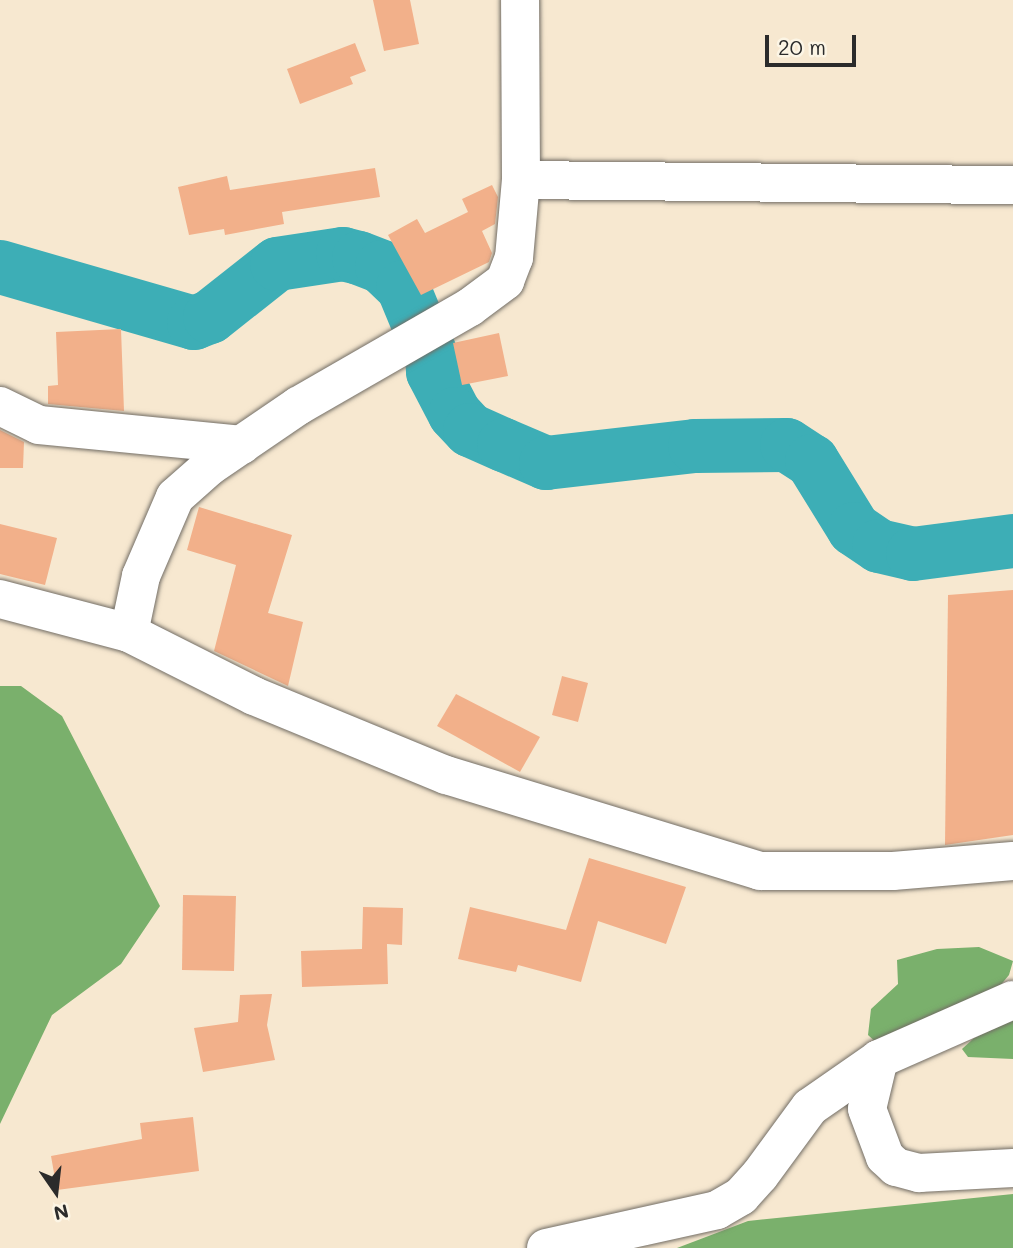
<!DOCTYPE html>
<html>
<head>
<meta charset="utf-8">
<style>
  body { margin:0 }
  #map { position:relative; width:1013px; height:1248px; overflow:hidden; background:#f7e8d0; font-family:Mali,sans-serif }
  div>[style] { position:absolute }
  .forest>* { inset:0; background:#7ab06c }
  .river>* { height:54px; margin:-27px; padding:0 27px; transform-origin:27px; border-radius:27px; background:#3daeb6 }
  .building>* { inset:0; background:#f2b08a }
  .roads { filter:drop-shadow(0 0 2px #726d65) drop-shadow(0 0 2px #726d65) }
  .minor>* { height:38px; margin:-19px; padding:0 19px; transform-origin:19px; border-radius:19px; background:#fff }
  span { translate:-50% -50%; white-space:nowrap; text-align:center; line-height:1.15; -webkit-text-stroke:6px #fcf5e5; paint-order:stroke }
  .north { position:absolute; left:21px; top:1157px; width:70px; height:70px; -webkit-text-stroke:5px #fcf5e5; paint-order:stroke; rotate:166deg; font-size:19px; font-weight:700; line-height:28px; text-align:center; color:#2b2b2b }
  .north::after { content:''; display:block; margin:auto; width:24px; height:32px; background:#2b2b2b; clip-path:polygon(50% 0,100% 100%,50% 72%,0 100%) }
  .scale { position:absolute; left:765px; top:35px; width:91px; height:32px; box-sizing:border-box; border:4px solid #2b2b2b; border-top:0; padding-left:9px; font-size:21px; line-height:24px; white-space:nowrap; color:#2b2b2b; -webkit-text-stroke:5px #fcf5e5; paint-order:stroke }
</style>
</head>
<body>
<div id="map">
  <div class="forest">
    <i style="clip-path:polygon(0 686px,21px 686px,62px 716px,160px 906px,121px 964px,52px 1015px,0 1124px)"></i>
    <i style="clip-path:polygon(979px 947px,1013px 961px,1009px 975px,994px 993px,880px 1046px,868px 1035px,871px 1009px,898px 984px,897px 960px,937px 949px)"></i>
    <i style="clip-path:polygon(1013px 1020px,1013px 1059px,968px 1057px,962px 1049px,974px 1038px)"></i>
    <i style="clip-path:polygon(1013px 1194px,1013px 1248px,677px 1248px,748px 1221px)"></i>
  </div>
  <div class="river">
    <i style="left:0;top:267px;width:202px;rotate:16.1deg"></i>
    <i style="left:194px;top:323px;width:17px;rotate:-21deg"></i>
    <i style="left:210px;top:317px;width:85px;rotate:-38.3deg"></i>
    <i style="left:277px;top:264px;width:67px;rotate:-8.6deg"></i>
    <i style="left:343px;top:254px;width:16px;rotate:14deg"></i>
    <i style="left:359px;top:258px;width:25px;rotate:21deg"></i>
    <i style="left:382px;top:267px;width:29px;rotate:44deg"></i>
    <i style="left:403px;top:287px;width:76px;rotate:67.5deg"></i>
    <i style="left:432px;top:357px;width:15px;rotate:86deg"></i>
    <i style="left:433px;top:372px;width:47px;rotate:62.4deg"></i>
    <i style="left:455px;top:414px;width:22px;rotate:47deg"></i>
    <i style="left:470px;top:430px;width:37px;rotate:24deg"></i>
    <i style="left:504px;top:445px;width:46px;rotate:23.2deg"></i>
    <i style="left:546px;top:463px;width:150px;rotate:-6.5deg"></i>
    <i style="left:695px;top:446px;width:92px;rotate:-0.6deg"></i>
    <i style="left:787px;top:445px;width:30px;rotate:33deg"></i>
    <i style="left:812px;top:461px;width:80px;rotate:58.3deg"></i>
    <i style="left:854px;top:529px;width:30px;rotate:34deg"></i>
    <i style="left:879px;top:546px;width:35px;rotate:13deg"></i>
    <i style="left:913px;top:554px;width:101px;rotate:-7.4deg"></i>
  </div>
  <div class="building">
    <i style="clip-path:polygon(373px 0,410px 0,419px 44px,384px 51px)"></i>
    <i style="clip-path:polygon(355px 43px,366px 71px,350px 77px,353px 84px,300px 104px,287px 69px)"></i>
    <i style="clip-path:polygon(375px 168px,380px 197px,282px 212px,284px 224px,225px 235px,224px 229px,189px 235px,178px 187px,227px 176px,230px 190px)"></i>
    <i style="clip-path:polygon(492px 185px,498px 197px,495px 224px,482px 231px,492px 253px,489px 262px,421px 295px,388px 235px,417px 219px,425px 233px,468px 212px,462px 199px)"></i>
    <i style="clip-path:polygon(121px 329px,124px 411px,48px 404px,48px 386px,58px 385px,56px 332px)"></i>
    <i style="clip-path:polygon(499px 333px,508px 376px,462px 385px,453px 343px)"></i>
    <i style="clip-path:polygon(0 430px,24px 442px,23px 468px,0 468px)"></i>
    <i style="clip-path:polygon(199px 507px,292px 535px,268px 613px,303px 622px,288px 686px,214px 651px,236px 565px,187px 550px)"></i>
    <i style="clip-path:polygon(0 524px,57px 538px,45px 585px,0 574px)"></i>
    <i style="clip-path:polygon(1013px 590px,1013px 835px,945px 845px,948px 595px)"></i>
    <i style="clip-path:polygon(562px 676px,588px 683px,578px 722px,552px 715px)"></i>
    <i style="clip-path:polygon(456px 694px,540px 737px,520px 772px,437px 726px)"></i>
    <i style="clip-path:polygon(589px 858px,686px 887px,666px 944px,598px 921px,581px 982px,518px 965px,516px 972px,458px 959px,470px 907px,566px 930px)"></i>
    <i style="clip-path:polygon(183px 895px,236px 896px,234px 971px,182px 970px)"></i>
    <i style="clip-path:polygon(363px 907px,403px 908px,402px 945px,387px 944px,388px 984px,302px 987px,301px 951px,362px 949px)"></i>
    <i style="clip-path:polygon(272px 994px,267px 1025px,275px 1060px,203px 1072px,194px 1028px,238px 1022px,240px 995px)"></i>
    <i style="clip-path:polygon(193px 1117px,199px 1171px,57px 1190px,51px 1156px,142px 1139px,140px 1123px)"></i>
  </div>
  <div class="roads">
    <div class="minor">
      <i style="left:521px;top:180px;width:492px;rotate:0.6deg"></i>
      <i style="left:0;top:406px;width:43px;rotate:26deg"></i>
      <i style="left:39px;top:425px;width:204px;rotate:5.6deg"></i>
      <i style="left:0;top:599px;width:133px;rotate:14.8deg"></i>
      <i style="left:129px;top:633px;width:140px;rotate:26.7deg"></i>
      <i style="left:254px;top:696px;width:208px;rotate:22.4deg"></i>
      <i style="left:446px;top:775px;width:328px;rotate:17deg"></i>
      <i style="left:760px;top:871px;width:133px"></i>
      <i style="left:893px;top:871px;width:120px;rotate:-4.8deg"></i>
      <i style="left:129px;top:633px;width:58px;rotate:-78.1deg"></i>
      <i style="left:141px;top:576px;width:86px;rotate:-66.7deg"></i>
      <i style="left:175px;top:497px;width:47px;rotate:-41.5deg"></i>
      <i style="left:210px;top:466px;width:107px;rotate:-34.3deg"></i>
      <i style="left:298px;top:406px;width:198px;rotate:-29.9deg"></i>
      <i style="left:470px;top:307px;width:44px;rotate:-36.6deg"></i>
      <i style="left:505px;top:281px;width:25px;rotate:-69deg"></i>
      <i style="left:514px;top:258px;width:78px;rotate:-84.9deg"></i>
      <i style="left:521px;top:180px;width:180px;rotate:-90.3deg"></i>
      <i style="left:879px;top:1059px;width:51px;rotate:103.5deg"></i>
      <i style="left:867px;top:1109px;width:51px;rotate:69.4deg"></i>
      <i style="left:885px;top:1157px;width:15px;rotate:42deg"></i>
      <i style="left:896px;top:1167px;width:24px;rotate:15deg"></i>
      <i style="left:919px;top:1173px;width:94px;rotate:-3deg"></i>
      <i style="left:546px;top:1248px;width:175px;rotate:-12.5deg"></i>
      <i style="left:717px;top:1210px;width:28px;rotate:-30deg"></i>
      <i style="left:741px;top:1196px;width:28px;rotate:-48deg"></i>
      <i style="left:760px;top:1175px;width:84px;rotate:-53.7deg"></i>
      <i style="left:810px;top:1107px;width:84px;rotate:-34.8deg"></i>
      <i style="left:879px;top:1059px;width:146px;rotate:-23.8deg"></i>
    </div>
  </div>
  <div class="north">N</div>
  <div class="scale">20 m</div>
</div>
</body>
</html>
